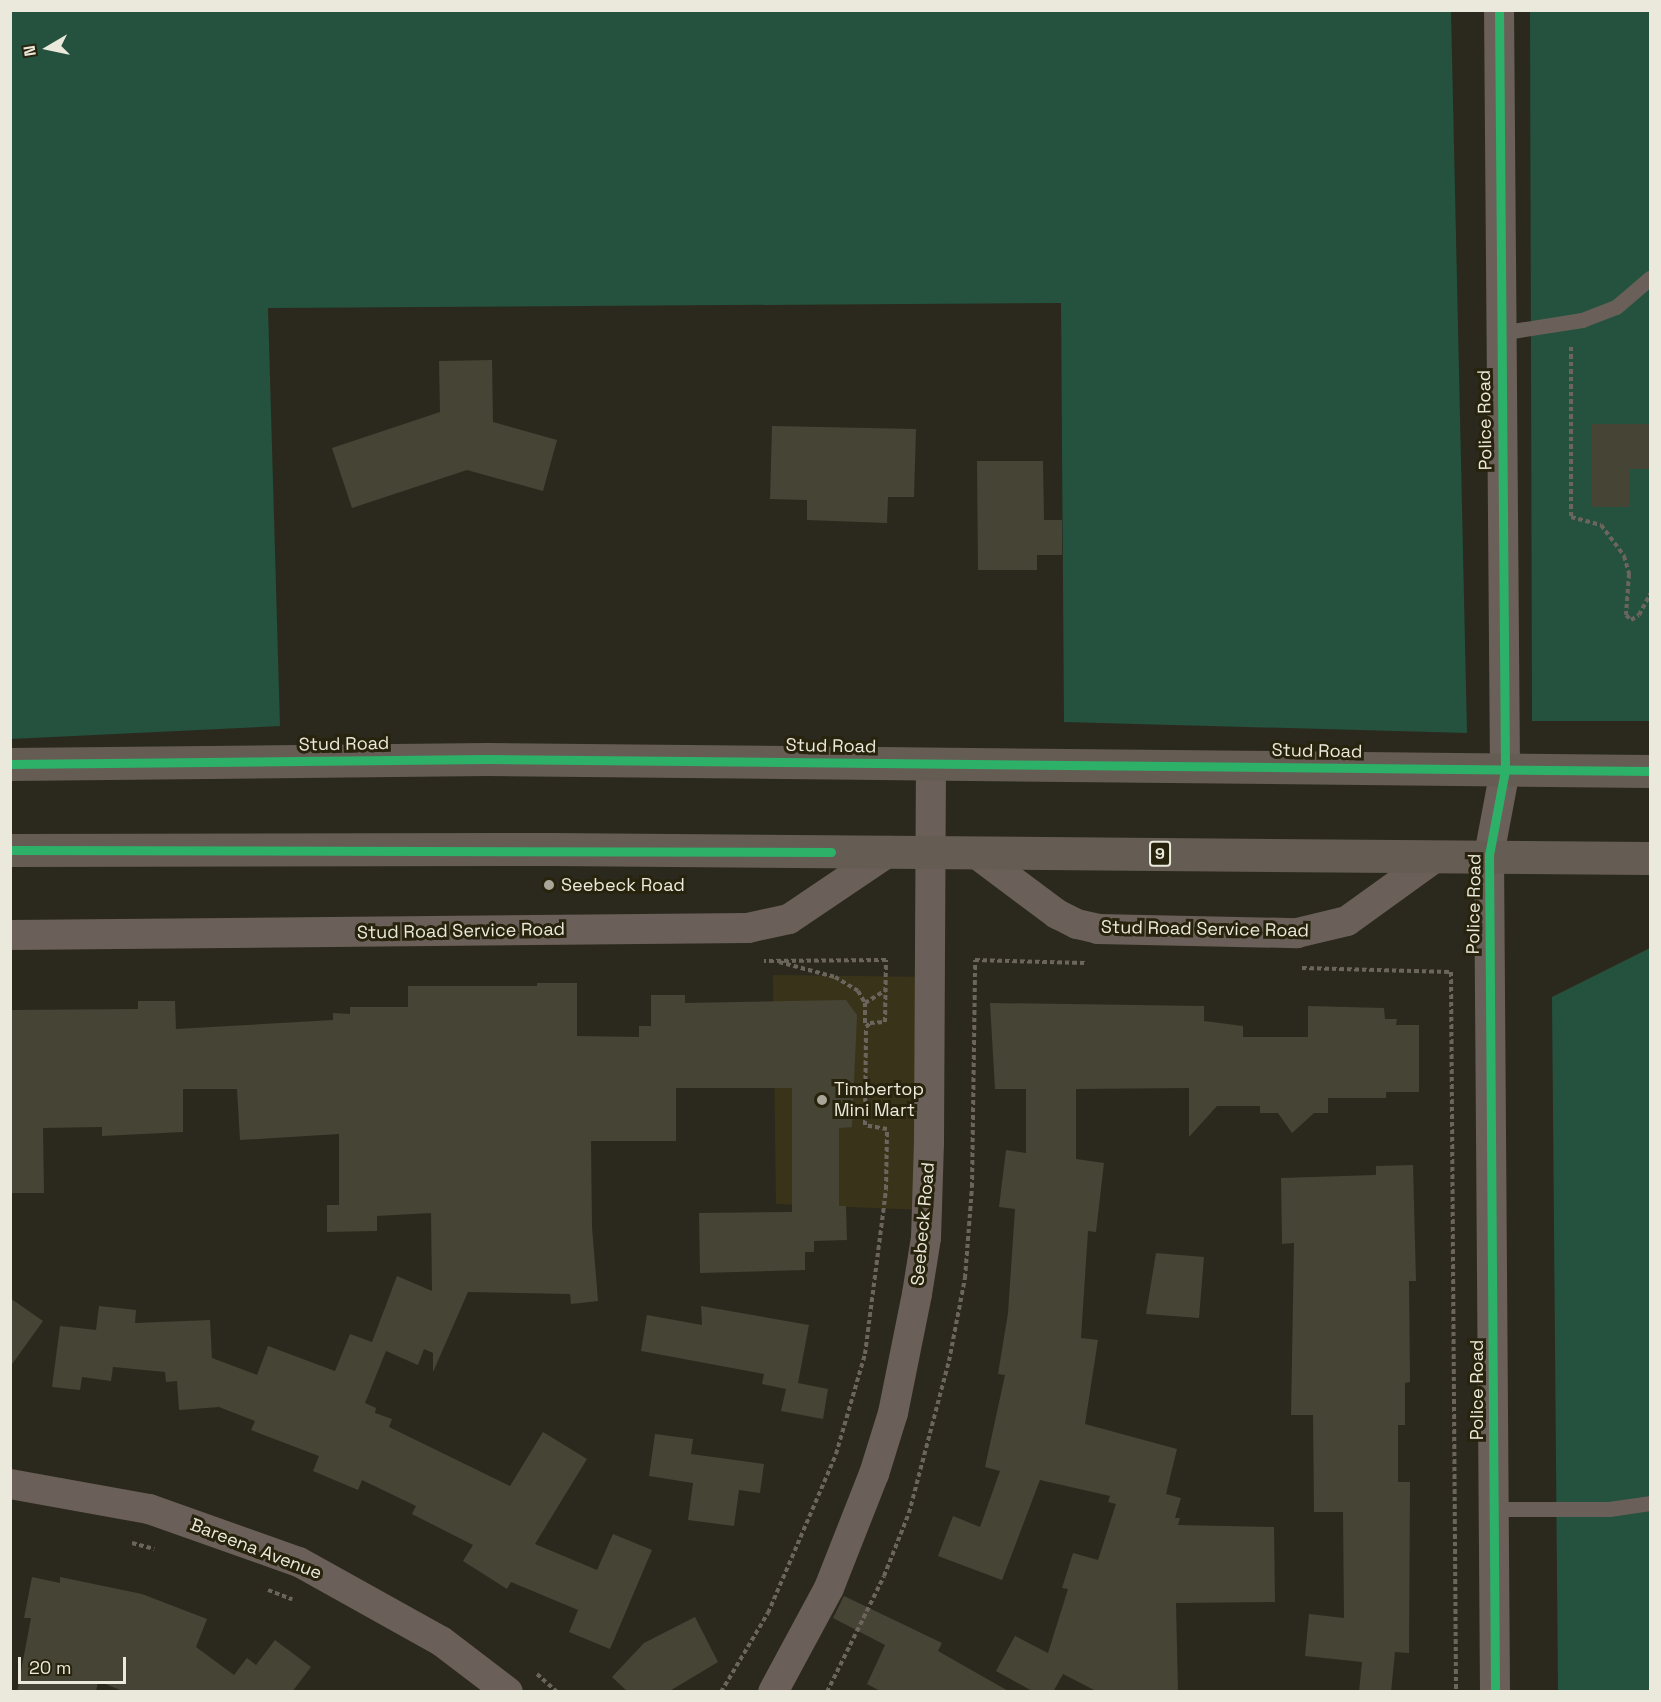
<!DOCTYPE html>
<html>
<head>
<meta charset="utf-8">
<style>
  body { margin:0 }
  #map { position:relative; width:1661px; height:1702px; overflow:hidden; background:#2b291d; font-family:"Space Grotesk",sans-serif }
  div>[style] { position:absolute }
  .built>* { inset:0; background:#393419 }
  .green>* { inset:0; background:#24523e }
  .building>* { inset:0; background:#464434 }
  .path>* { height:4px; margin-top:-2px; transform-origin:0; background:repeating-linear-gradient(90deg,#6c655e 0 4.5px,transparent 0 7.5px) }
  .lane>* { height:15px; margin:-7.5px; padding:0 7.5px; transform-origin:7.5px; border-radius:7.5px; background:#6b6059 }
  .street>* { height:30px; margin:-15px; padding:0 15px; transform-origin:15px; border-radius:15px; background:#6b6059 }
  .highway>* { height:33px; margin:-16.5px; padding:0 16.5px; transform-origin:16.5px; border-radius:16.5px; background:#655d54 }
  .cycleway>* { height:9px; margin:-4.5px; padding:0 4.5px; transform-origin:4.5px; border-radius:4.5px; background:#2db169 }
  .dots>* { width:16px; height:16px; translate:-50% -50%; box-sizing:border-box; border:3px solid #27230d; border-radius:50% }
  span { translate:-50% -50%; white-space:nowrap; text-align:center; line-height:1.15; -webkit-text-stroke:6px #27230d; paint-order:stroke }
  .shield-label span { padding:2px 4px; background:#27230d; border:2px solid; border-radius:4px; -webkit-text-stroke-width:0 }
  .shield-label { font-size:16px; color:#ebe9db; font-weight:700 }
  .street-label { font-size:18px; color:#ebe9db }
  .poi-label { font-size:18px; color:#ebe9db }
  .left { translate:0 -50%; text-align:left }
  .frame { position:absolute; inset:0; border:12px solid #ebe9db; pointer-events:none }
  .north { position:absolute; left:18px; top:18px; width:60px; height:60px; -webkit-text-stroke:4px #27230d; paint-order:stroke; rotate:261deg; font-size:16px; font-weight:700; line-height:24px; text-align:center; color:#ebe9db }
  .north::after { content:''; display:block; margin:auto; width:21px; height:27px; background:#ebe9db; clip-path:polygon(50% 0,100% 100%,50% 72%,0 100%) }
  .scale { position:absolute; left:18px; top:1657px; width:108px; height:27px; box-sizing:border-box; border:3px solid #ebe9db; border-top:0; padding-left:8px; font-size:18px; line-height:21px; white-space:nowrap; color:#ebe9db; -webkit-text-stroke:4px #27230d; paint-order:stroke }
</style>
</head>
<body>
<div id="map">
  <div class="built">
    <i style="clip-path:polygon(773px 975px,930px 977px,926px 1210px,776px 1204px)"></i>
  </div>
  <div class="green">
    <i style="clip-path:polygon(10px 11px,1451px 11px,1467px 733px,1064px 722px,1061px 303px,268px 308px,280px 726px,11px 739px)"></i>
    <i style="clip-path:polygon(1530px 11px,1650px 11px,1650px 721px,1532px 721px)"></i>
    <i style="clip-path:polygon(1650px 948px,1650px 1691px,1558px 1691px,1552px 997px)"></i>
  </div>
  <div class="building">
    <i style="clip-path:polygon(492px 360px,493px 422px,557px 440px,543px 491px,467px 470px,352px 508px,332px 448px,440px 412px,439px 361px)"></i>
    <i style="clip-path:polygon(1591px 424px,1650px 424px,1650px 469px,1629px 469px,1629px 507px,1591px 507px)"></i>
    <i style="clip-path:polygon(772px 426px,916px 429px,914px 497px,888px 497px,887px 523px,807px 520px,807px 500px,770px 499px)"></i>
    <i style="clip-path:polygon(977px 461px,1043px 461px,1044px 520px,1062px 520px,1062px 555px,1037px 555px,1037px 570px,978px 570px)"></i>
    <i style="clip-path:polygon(537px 983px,577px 983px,577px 1036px,639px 1037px,639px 1026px,651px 1026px,651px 995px,685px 995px,685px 1003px,846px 1000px,857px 1015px,852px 1127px,839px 1128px,839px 1206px,846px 1206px,847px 1240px,814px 1241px,814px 1252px,805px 1252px,805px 1270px,700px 1273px,699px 1213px,792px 1212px,792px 1088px,676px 1088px,676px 1141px,591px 1141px,592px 1227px,598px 1301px,571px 1304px,570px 1294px,468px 1292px,433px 1372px,433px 1353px,424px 1349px,418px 1365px,386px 1351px,365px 1403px,376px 1408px,375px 1413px,392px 1419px,389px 1427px,510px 1486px,543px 1432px,587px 1459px,535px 1544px,597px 1570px,613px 1534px,652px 1550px,610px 1649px,569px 1632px,578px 1610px,511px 1582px,507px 1589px,463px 1561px,473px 1545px,412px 1514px,416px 1506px,362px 1480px,358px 1490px,313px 1471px,319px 1456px,251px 1430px,255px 1421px,219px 1407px,179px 1410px,177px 1381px,166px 1382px,165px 1372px,113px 1367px,111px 1381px,82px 1377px,80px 1390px,52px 1387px,60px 1326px,96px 1330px,99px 1306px,136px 1310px,135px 1323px,210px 1320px,212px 1358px,257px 1375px,268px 1346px,335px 1371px,350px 1334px,372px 1342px,397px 1276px,432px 1291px,431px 1213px,377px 1216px,377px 1231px,327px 1232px,327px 1205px,339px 1205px,339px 1134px,240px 1140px,237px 1089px,183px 1089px,183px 1132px,102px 1136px,102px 1127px,43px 1128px,44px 1193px,10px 1193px,10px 1010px,138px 1009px,138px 1001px,175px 1001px,176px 1029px,333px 1020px,333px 1013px,350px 1014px,350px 1007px,408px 1007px,408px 986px,537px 986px)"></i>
    <i style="clip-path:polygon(990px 1003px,1204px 1006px,1204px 1021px,1243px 1026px,1243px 1037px,1308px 1037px,1308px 1006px,1384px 1008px,1385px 1019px,1397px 1019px,1396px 1025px,1419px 1025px,1419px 1092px,1386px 1092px,1386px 1098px,1328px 1098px,1328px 1113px,1314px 1113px,1292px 1133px,1278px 1113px,1260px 1113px,1260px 1106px,1217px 1106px,1189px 1137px,1189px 1088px,1076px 1089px,1076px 1159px,1104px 1163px,1096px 1232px,1088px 1231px,1081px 1338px,1098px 1340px,1085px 1424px,1177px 1449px,1166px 1494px,1181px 1498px,1175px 1518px,1180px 1518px,1178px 1525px,1274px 1527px,1275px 1602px,1176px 1603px,1178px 1692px,1098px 1692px,1063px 1674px,1053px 1692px,1034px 1692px,996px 1671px,1015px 1636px,1048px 1653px,1068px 1589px,1062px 1588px,1073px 1553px,1098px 1560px,1116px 1504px,1108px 1502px,1110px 1496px,1040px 1480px,1002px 1580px,938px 1556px,953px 1516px,980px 1527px,1000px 1471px,985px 1467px,1005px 1375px,998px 1374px,1008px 1313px,1015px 1209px,999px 1207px,1006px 1150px,1026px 1153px,1026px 1089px,995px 1089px)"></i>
    <i style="clip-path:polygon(1413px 1165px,1416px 1281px,1409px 1281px,1410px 1382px,1405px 1383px,1405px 1425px,1398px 1425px,1398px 1482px,1410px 1482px,1409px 1653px,1395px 1652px,1391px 1692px,1359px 1692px,1362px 1662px,1305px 1656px,1309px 1614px,1344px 1618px,1343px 1512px,1314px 1512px,1313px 1415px,1291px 1415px,1294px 1243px,1282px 1244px,1281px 1178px,1376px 1175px,1376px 1166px)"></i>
    <i style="clip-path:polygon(1156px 1253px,1204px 1257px,1199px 1318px,1146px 1314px)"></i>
    <i style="clip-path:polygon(10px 1298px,43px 1321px,10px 1367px)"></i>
    <i style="clip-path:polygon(701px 1306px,809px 1325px,798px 1383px,828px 1389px,823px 1419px,781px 1411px,786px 1389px,762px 1384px,764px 1374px,641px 1351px,647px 1315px,702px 1325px)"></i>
    <i style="clip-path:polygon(655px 1434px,693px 1439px,691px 1454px,764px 1464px,760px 1493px,739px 1490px,734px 1526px,688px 1520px,693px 1483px,649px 1476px)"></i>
    <i style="clip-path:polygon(32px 1577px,60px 1583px,60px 1577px,142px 1594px,207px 1619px,196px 1647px,234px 1675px,247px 1658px,256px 1665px,275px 1640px,311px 1667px,292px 1692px,125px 1692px,98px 1681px,96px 1692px,17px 1692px,31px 1618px,24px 1618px)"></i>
    <i style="clip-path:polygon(844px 1596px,942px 1643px,938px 1651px,1010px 1692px,882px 1692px,867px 1684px,885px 1645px,833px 1618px)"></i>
    <i style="clip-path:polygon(695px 1617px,718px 1662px,668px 1692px,628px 1692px,612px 1677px,644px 1643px)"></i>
  </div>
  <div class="path">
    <i style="left:1571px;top:347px;width:170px;rotate:90deg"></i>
    <i style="left:1571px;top:517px;width:31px;rotate:15deg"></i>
    <i style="left:1601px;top:525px;width:39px;rotate:53deg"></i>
    <i style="left:1624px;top:556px;width:19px;rotate:74deg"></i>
    <i style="left:1629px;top:574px;width:41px;rotate:94.2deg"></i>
    <i style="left:1626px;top:615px;width:7px;rotate:45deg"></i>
    <i style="left:1631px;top:620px;width:9px;rotate:-32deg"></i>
    <i style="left:1639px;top:615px;width:24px;rotate:-62deg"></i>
    <i style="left:779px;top:962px;width:58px;rotate:15deg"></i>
    <i style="left:835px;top:977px;width:27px;rotate:31deg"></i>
    <i style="left:858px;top:991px;width:14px;rotate:60deg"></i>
    <i style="left:865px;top:1003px;width:23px;rotate:90deg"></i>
    <i style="left:1302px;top:968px;width:149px;rotate:1.5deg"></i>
    <i style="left:1451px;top:972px;width:720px;rotate:89.6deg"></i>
    <i style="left:865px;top:1003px;width:25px;rotate:-32deg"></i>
    <i style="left:132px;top:1543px;width:23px;rotate:15deg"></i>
    <i style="left:268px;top:1590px;width:26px;rotate:21deg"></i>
    <i style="left:537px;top:1674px;width:27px;rotate:42deg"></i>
    <i style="left:721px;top:1692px;width:92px;rotate:-59.3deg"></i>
    <i style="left:768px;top:1613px;width:173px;rotate:-66.8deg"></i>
    <i style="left:836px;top:1454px;width:104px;rotate:-73.8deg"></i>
    <i style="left:865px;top:1354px;width:166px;rotate:-82.7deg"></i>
    <i style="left:886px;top:1189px;width:60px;rotate:-89deg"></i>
    <i style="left:887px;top:1129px;width:22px;rotate:-170deg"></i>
    <i style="left:865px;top:1125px;width:98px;rotate:-89.4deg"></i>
    <i style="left:866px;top:1027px;width:6px;rotate:-45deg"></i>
    <i style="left:870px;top:1023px;width:15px;rotate:-4deg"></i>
    <i style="left:885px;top:1022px;width:62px;rotate:-89.1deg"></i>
    <i style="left:886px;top:960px;width:122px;rotate:179.5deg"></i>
    <i style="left:827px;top:1692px;width:129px;rotate:-63.8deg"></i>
    <i style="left:884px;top:1576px;width:68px;rotate:-68.4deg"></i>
    <i style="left:909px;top:1513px;width:157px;rotate:-75.3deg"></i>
    <i style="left:949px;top:1361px;width:85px;rotate:-79.1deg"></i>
    <i style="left:965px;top:1278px;width:91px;rotate:-85.6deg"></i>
    <i style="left:972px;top:1187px;width:227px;rotate:-89.2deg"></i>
    <i style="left:975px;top:960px;width:110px;rotate:1.6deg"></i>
  </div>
  <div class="lane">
    <i style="left:1500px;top:333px;width:83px;rotate:-9deg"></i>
    <i style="left:1582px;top:320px;width:36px;rotate:-21deg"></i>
    <i style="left:1616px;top:307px;width:45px;rotate:-40.5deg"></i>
    <i style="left:1494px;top:1509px;width:115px"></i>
    <i style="left:1609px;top:1509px;width:41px;rotate:-8.3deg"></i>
  </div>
  <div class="street">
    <i style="left:974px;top:852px;width:104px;rotate:36.8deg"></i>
    <i style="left:1057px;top:914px;width:22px;rotate:27deg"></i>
    <i style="left:1077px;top:924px;width:22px;rotate:13deg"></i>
    <i style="left:1098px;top:929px;width:199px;rotate:1.2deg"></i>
    <i style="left:1297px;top:933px;width:51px;rotate:-13.5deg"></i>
    <i style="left:1347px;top:921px;width:111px;rotate:-35.8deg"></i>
    <i style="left:10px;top:935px;width:738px;rotate:-0.54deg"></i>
    <i style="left:748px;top:928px;width:42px;rotate:-12.4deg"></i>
    <i style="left:789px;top:919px;width:122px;rotate:-34deg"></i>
    <i style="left:10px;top:1484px;width:141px;rotate:10.2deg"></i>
    <i style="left:149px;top:1509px;width:159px;rotate:19.5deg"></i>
    <i style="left:299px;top:1562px;width:162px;rotate:29.1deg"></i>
    <i style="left:441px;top:1641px;width:84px;rotate:37.3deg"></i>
    <i style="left:773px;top:1692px;width:118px;rotate:-61.7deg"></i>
    <i style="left:829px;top:1588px;width:123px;rotate:-68.5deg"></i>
    <i style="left:874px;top:1474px;width:64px;rotate:-72.7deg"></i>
    <i style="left:893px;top:1413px;width:121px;rotate:-78.6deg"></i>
    <i style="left:917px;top:1294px;width:57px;rotate:-80.9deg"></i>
    <i style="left:926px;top:1238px;width:96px;rotate:-88.2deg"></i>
    <i style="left:929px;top:1142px;width:378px;rotate:-89.7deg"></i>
    <i style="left:1495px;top:1692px;width:837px;rotate:-90.41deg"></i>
    <i style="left:1489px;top:855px;width:86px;rotate:-79.3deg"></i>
    <i style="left:1505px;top:770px;width:760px;rotate:-90.45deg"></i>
  </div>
  <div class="highway">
    <i style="left:10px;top:764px;width:478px;rotate:-0.6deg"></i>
    <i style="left:488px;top:759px;width:1162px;rotate:0.59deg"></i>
    <i style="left:10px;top:850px;width:540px;rotate:-0.11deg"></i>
    <i style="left:550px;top:849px;width:1100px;rotate:0.47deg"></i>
  </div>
  <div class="cycleway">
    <i style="left:10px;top:764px;width:478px;rotate:-0.6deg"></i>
    <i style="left:488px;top:759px;width:1162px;rotate:0.59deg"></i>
    <i style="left:10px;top:850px;width:821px;rotate:0.14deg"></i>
    <i style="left:1495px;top:1692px;width:837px;rotate:-90.41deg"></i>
    <i style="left:1489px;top:855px;width:86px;rotate:-79.3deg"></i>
    <i style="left:1505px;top:770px;width:760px;rotate:-90.45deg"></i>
  </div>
  <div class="dots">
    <i style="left:549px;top:885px;background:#a8a698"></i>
    <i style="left:822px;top:1100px;background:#a8a698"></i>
  </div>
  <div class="shield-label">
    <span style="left:1160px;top:854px">9</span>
  </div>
  <div class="street-label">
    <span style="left:1485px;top:420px;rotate:-91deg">Police Road</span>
    <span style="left:344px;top:744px;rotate:-1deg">Stud Road</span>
    <span style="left:831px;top:746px;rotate:1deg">Stud Road</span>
    <span style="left:1317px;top:751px;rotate:1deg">Stud Road</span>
    <span style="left:1474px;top:904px;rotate:-89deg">Police Road</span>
    <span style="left:1205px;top:929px;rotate:1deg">Stud Road Service Road</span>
    <span style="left:461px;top:931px;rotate:-1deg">Stud Road Service Road</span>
    <span style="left:923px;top:1224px;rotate:-85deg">Seebeck Road</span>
    <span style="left:1477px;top:1390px;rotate:-90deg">Police Road</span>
    <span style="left:256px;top:1549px;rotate:21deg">Bareena Avenue</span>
  </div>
  <div class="poi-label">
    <span class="left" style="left:561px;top:885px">Seebeck Road</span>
    <span class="left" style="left:834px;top:1100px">Timbertop<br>Mini Mart</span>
  </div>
  <div class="frame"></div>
  <div class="north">N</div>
  <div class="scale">20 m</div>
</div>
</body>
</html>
